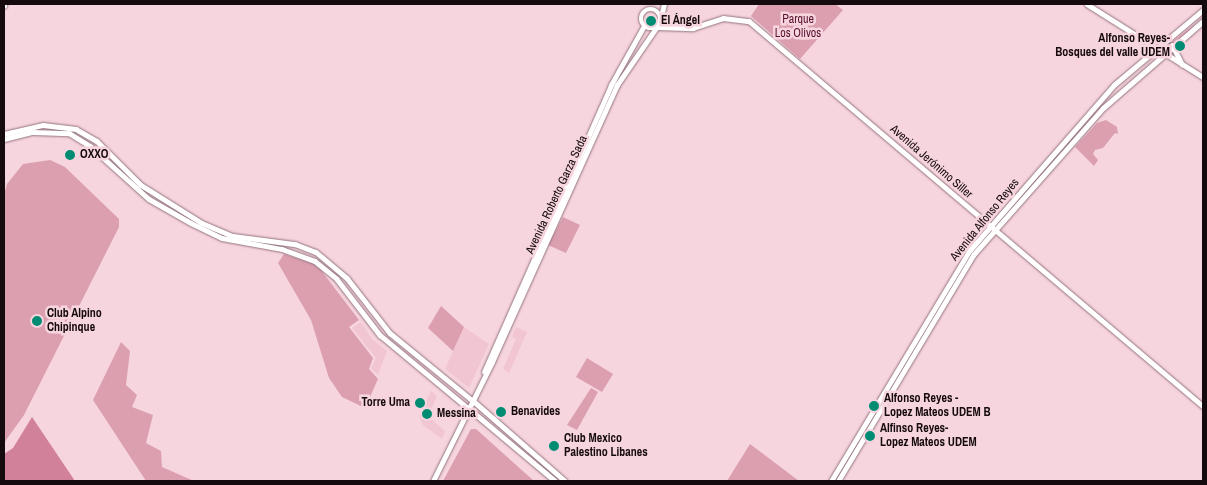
<!DOCTYPE html>
<html>
<head>
<meta charset="utf-8">
<style>
  body { margin:0 }
  #map { position:relative; width:1207px; height:485px; overflow:hidden; background:#f7d5de; font-family:"Archivo Narrow",sans-serif }
  div>[style] { position:absolute }
  .built>* { inset:0; background:#f1c6d2 }
  .green>* { inset:0; background:#db9fb0 }
  .forest>* { inset:0; background:#d2819a }
  .stream>* { height:1px; margin:-0.5px; padding:0 0.5px; transform-origin:0.5px; border-radius:0.5px; background:#fba7c0 }
  .roads { filter:drop-shadow(0 0 1px #93747d) drop-shadow(0 0 1px #93747d) }
  .tertiary>* { height:4.5px; margin:-2.25px; padding:0 2.25px; transform-origin:2.25px; border-radius:2.25px; background:#fff }
  .tertiary>.ring { margin:-2.25px; padding:0; box-sizing:content-box; background:none; border:4.5px solid #fff; border-radius:50% }
  .secondary>* { height:5px; margin:-2.5px; padding:0 2.5px; transform-origin:2.5px; border-radius:2.5px; background:#fff }
  .dots>* { width:14px; height:14px; translate:-50% -50%; box-sizing:border-box; border:2px solid #f7d5de; border-radius:50% }
  span { translate:-50% -50%; white-space:nowrap; text-align:center; line-height:1.15; -webkit-text-stroke:5px #f7d5de; paint-order:stroke }
  .park-label { font-size:12px; color:#5a1230 }
  .poi-label { font-size:12px; color:#150a0d; font-weight:700 }
  .left { translate:0 -50%; text-align:left }
  .right { translate:-100% -50%; text-align:right }
  .street-label { font-size:12px; color:#150a0d }
  .frame { position:absolute; inset:0; border:5px solid #150a0d; pointer-events:none }
</style>
</head>
<body>
<div id="map">
  <div class="built">
    <i style="clip-path:polygon(361px 322px,372px 339px,387px 351px,378px 375px,371px 368px,376px 358px,352px 328px)"></i>
    <i style="clip-path:polygon(464px 327px,489px 344px,469px 388px,445px 369px)"></i>
    <i style="clip-path:polygon(516px 327px,527px 332px,509px 373px,503px 369px,516px 339px,512px 337px)"></i>
    <i style="clip-path:polygon(431px 391px,437px 396px,428px 416px,445px 431px,442px 439px,423px 425px,419px 416px)"></i>
  </div>
  <div class="green">
    <i style="clip-path:polygon(759px 4px,835px 4px,843px 10px,800px 59px,751px 16px)"></i>
    <i style="clip-path:polygon(1106px 120px,1117px 127px,1118px 134px,1115px 133px,1103px 148px,1095px 150px,1093px 154px,1098px 160px,1094px 166px,1075px 147px,1097px 123px)"></i>
    <i style="clip-path:polygon(50px 160px,65px 167px,119px 219px,119px 227px,24px 415px,4px 443px,4px 195px,7px 184px,23px 164px)"></i>
    <i style="clip-path:polygon(563px 217px,580px 225px,566px 253px,548px 245px)"></i>
    <i style="clip-path:polygon(284px 254px,317px 265px,359px 320px,349px 327px,373px 358px,369px 369px,378px 379px,365px 408px,342px 397px,329px 378px,311px 320px,278px 263px)"></i>
    <i style="clip-path:polygon(441px 306px,464px 327px,453px 351px,428px 328px)"></i>
    <i style="clip-path:polygon(121px 342px,130px 351px,126px 385px,137px 395px,132px 407px,153px 415px,146px 443px,161px 451px,162px 467px,194px 481px,146px 481px,93px 400px)"></i>
    <i style="clip-path:polygon(587px 358px,613px 374px,602px 392px,576px 377px)"></i>
    <i style="clip-path:polygon(591px 388px,598px 392px,577px 430px,567px 425px)"></i>
    <i style="clip-path:polygon(471px 429px,476px 429px,534px 481px,443px 481px)"></i>
    <i style="clip-path:polygon(750px 444px,799px 481px,727px 481px)"></i>
  </div>
  <div class="forest">
    <i style="clip-path:polygon(32px 417px,75px 481px,4px 481px,4px 454px,13px 448px)"></i>
  </div>
  <div class="stream">
    <i style="left:1167px;top:45px;width:34px;rotate:-36deg"></i>
  </div>
  <div class="roads">
    <div class="tertiary">
      <i style="left:1087px;top:4px;width:137px;rotate:32.2deg"></i>
      <i style="left:4px;top:6px;width:2px;rotate:-90deg"></i>
      <i class="ring" style="left:641px;top:9px;width:15.5px;height:15.5px"></i>
      <i style="left:661px;top:17px;width:13px;rotate:-77deg"></i>
      <i style="left:661px;top:20px;width:15px;rotate:28deg"></i>
      <i style="left:657px;top:27px;width:36px;rotate:2deg"></i>
      <i style="left:693px;top:28px;width:32px;rotate:-18deg"></i>
      <i style="left:723px;top:18px;width:26px;rotate:7deg"></i>
      <i style="left:749px;top:21px;width:595px;rotate:40.3deg"></i>
      <i style="left:4px;top:134px;width:40px;rotate:-13deg"></i>
      <i style="left:43px;top:125px;width:33px;rotate:7deg"></i>
      <i style="left:76px;top:129px;width:24px;rotate:30deg"></i>
      <i style="left:97px;top:141px;width:62px;rotate:45deg"></i>
      <i style="left:141px;top:185px;width:72px;rotate:31.9deg"></i>
      <i style="left:202px;top:223px;width:34px;rotate:23deg"></i>
      <i style="left:233px;top:236px;width:63px;rotate:7.4deg"></i>
      <i style="left:295px;top:244px;width:22px;rotate:21deg"></i>
      <i style="left:316px;top:252px;width:40px;rotate:40deg"></i>
      <i style="left:347px;top:278px;width:70px;rotate:52deg"></i>
      <i style="left:390px;top:333px;width:106px;rotate:39.3deg"></i>
      <i style="left:4px;top:139px;width:30px;rotate:-14deg"></i>
      <i style="left:33px;top:132px;width:36px;rotate:2deg"></i>
      <i style="left:69px;top:133px;width:25px;rotate:32deg"></i>
      <i style="left:90px;top:146px;width:79px;rotate:41.9deg"></i>
      <i style="left:149px;top:199px;width:48px;rotate:29.7deg"></i>
      <i style="left:191px;top:223px;width:34px;rotate:26deg"></i>
      <i style="left:222px;top:238px;width:61px;rotate:10.4deg"></i>
      <i style="left:282px;top:249px;width:35px;rotate:20deg"></i>
      <i style="left:315px;top:261px;width:28px;rotate:39deg"></i>
      <i style="left:337px;top:279px;width:71px;rotate:52.5deg"></i>
      <i style="left:380px;top:335px;width:114px;rotate:39.7deg"></i>
      <i style="left:484px;top:372px;width:314px;rotate:-66.1deg"></i>
      <i style="left:611px;top:85px;width:68px;rotate:-60.8deg"></i>
      <i style="left:433px;top:481px;width:133px;rotate:-63.6deg"></i>
      <i style="left:492px;top:362px;width:304px;rotate:-65.7deg"></i>
      <i style="left:617px;top:85px;width:69px;rotate:-55.6deg"></i>
    </div>
    <div class="secondary">
      <i style="left:1143px;top:40px;width:21px;rotate:3deg"></i>
      <i style="left:1172px;top:45px;width:22px;rotate:63deg"></i>
      <i style="left:472px;top:400px;width:123px;rotate:41.1deg"></i>
      <i style="left:468px;top:408px;width:114px;rotate:40deg"></i>
      <i style="left:831px;top:481px;width:270px;rotate:-59deg"></i>
      <i style="left:970px;top:250px;width:220px;rotate:-48.9deg"></i>
      <i style="left:1115px;top:84px;width:115px;rotate:-40.1deg"></i>
      <i style="left:838px;top:481px;width:263px;rotate:-59.1deg"></i>
      <i style="left:973px;top:255px;width:196px;rotate:-48.5deg"></i>
      <i style="left:1103px;top:108px;width:133px;rotate:-41deg"></i>
    </div>
  </div>
  <div class="dots">
    <i style="left:651px;top:21px;background:#008c73"></i>
    <i style="left:1180px;top:46px;background:#008c73"></i>
    <i style="left:70px;top:155px;background:#008c73"></i>
    <i style="left:37px;top:321px;background:#008c73"></i>
    <i style="left:420px;top:403px;background:#008c73"></i>
    <i style="left:874px;top:406px;background:#008c73"></i>
    <i style="left:501px;top:412px;background:#008c73"></i>
    <i style="left:427px;top:414px;background:#008c73"></i>
    <i style="left:870px;top:436px;background:#008c73"></i>
    <i style="left:554px;top:446px;background:#008c73"></i>
  </div>
  <div class="park-label">
    <span style="left:798px;top:27px">Parque<br>Los Olivos</span>
  </div>
  <div class="poi-label">
    <span class="left" style="left:661px;top:21px">El Ángel</span>
    <span class="right" style="left:1170px;top:46px">Alfonso Reyes-<br>Bosques del valle UDEM</span>
    <span class="left" style="left:80px;top:155px">OXXO</span>
    <span class="left" style="left:47px;top:321px">Club Alpino<br>Chipinque</span>
    <span class="left" style="left:884px;top:406px">Alfonso Reyes -<br>Lopez Mateos UDEM B</span>
    <span class="right" style="left:410px;top:403px">Torre Uma</span>
    <span class="left" style="left:511px;top:412px">Benavides</span>
    <span class="left" style="left:437px;top:414px">Messina</span>
    <span class="left" style="left:880px;top:436px">Alfinso Reyes-<br>Lopez Mateos UDEM</span>
    <span class="left" style="left:564px;top:446px">Club Mexico<br>Palestino Libanes</span>
  </div>
  <div class="street-label">
    <span style="left:931px;top:162px;rotate:41deg">Avenida Jerónimo Siller</span>
    <span style="left:557px;top:195px;rotate:-65deg">Avenida Roberto Garza Sada</span>
    <span style="left:985px;top:220px;rotate:-51deg">Avenida Alfonso Reyes</span>
  </div>
  <div class="frame"></div>
</div>
</body>
</html>
